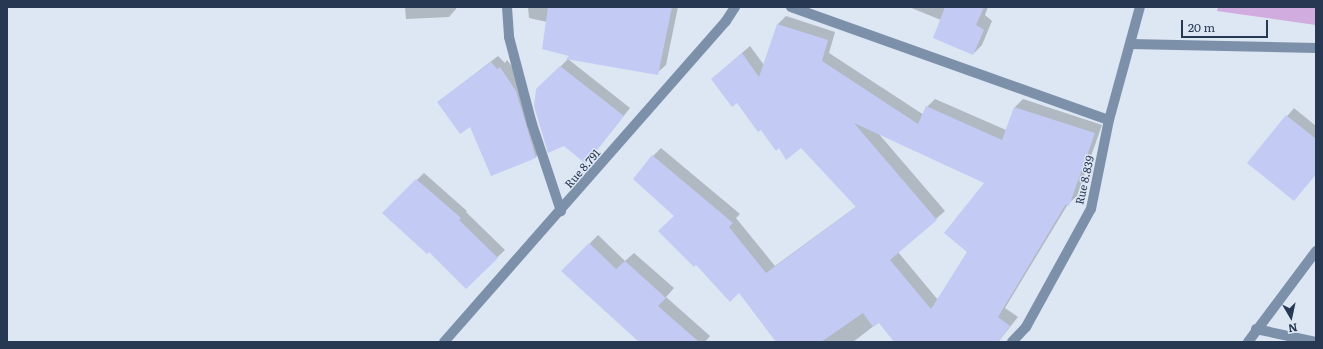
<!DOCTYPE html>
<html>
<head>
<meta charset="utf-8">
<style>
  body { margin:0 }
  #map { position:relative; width:1323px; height:349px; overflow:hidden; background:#dde6f3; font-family:Literata,serif }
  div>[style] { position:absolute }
  .green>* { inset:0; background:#d0acdf }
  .shadow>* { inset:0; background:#0003 }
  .building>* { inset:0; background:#c3cbf5 }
  .minor>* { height:10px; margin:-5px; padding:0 5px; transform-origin:5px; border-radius:5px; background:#7d90aa }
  span { translate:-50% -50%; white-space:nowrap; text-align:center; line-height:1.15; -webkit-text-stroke:3px #dde6f3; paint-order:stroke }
  .street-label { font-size:11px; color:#273952 }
  .frame { position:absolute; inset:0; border:8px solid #273952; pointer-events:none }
  .north { position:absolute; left:1271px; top:297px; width:40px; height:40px; -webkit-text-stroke:3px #dde6f3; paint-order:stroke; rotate:171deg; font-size:11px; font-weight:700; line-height:16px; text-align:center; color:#273952 }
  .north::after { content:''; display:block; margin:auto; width:14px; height:18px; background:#273952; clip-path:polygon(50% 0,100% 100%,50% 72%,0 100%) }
  .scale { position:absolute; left:1181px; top:20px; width:87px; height:18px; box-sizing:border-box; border:2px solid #273952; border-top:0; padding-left:5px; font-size:12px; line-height:14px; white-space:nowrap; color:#273952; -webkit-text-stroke:3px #dde6f3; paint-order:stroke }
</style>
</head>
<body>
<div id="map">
  <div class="green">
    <i style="clip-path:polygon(1218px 7px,1316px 7px,1316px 25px,1217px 11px)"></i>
  </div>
  <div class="shadow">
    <i style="clip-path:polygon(405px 7px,456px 7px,456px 9px,449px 17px,406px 19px)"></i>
    <i style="clip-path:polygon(528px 7px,678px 7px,666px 65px,657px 73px,571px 56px,547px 22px,529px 18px)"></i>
    <i style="clip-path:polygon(909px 7px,988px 7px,985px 15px,992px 21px,982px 45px,973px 54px,941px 20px)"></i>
    <i style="clip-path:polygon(evenodd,786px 16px,835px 32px,829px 53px,924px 115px,927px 107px,935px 99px,1006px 130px,1015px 107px,1023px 99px,1102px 125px,1077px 196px,1068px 204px,1005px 308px,1018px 317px,998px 342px,895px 342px,879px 322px,853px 342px,778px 342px,739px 292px,675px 216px,653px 156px,661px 148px,740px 214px,736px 218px,775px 266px,857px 206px,802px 147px,780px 147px,737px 102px,712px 79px,750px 46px,764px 65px,778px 24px,786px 16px,878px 133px,986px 183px,968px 251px,938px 300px,898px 252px,945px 211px,878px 133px)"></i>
    <i style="clip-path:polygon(498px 56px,505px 63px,507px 60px,524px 83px,543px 149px,536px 157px,492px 175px,470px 125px,438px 102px)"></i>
    <i style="clip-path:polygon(568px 59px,630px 108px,586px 163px,537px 90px)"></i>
    <i style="clip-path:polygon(1294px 108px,1316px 126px,1316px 174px,1294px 200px,1248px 163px)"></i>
    <i style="clip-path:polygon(424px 173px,467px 211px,466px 212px,505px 250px,466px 287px,429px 250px,383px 213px)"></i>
    <i style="clip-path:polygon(598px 235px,625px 261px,634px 253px,674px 288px,666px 297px,710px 336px,705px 342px,640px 342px,563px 271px)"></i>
  </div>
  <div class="building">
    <i style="clip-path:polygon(548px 7px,672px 7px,658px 75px,566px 59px,569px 56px,542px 49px)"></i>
    <i style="clip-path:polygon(945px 7px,984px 7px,976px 25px,984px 30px,973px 55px,933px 38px)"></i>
    <i style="clip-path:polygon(evenodd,777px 24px,828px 40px,822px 61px,918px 124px,926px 106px,1002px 140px,1014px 107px,1095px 133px,1069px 206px,1066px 204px,998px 317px,1010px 326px,998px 342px,894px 342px,879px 323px,873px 327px,863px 313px,821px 342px,776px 342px,739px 293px,730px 302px,696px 265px,694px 267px,658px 231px,674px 216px,633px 179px,652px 155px,733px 223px,729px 227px,766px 273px,856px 207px,801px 148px,786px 160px,779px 148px,776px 151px,761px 130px,758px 132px,737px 103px,732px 107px,711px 79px,742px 53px,759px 77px,777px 24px,854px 123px,984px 183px,944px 233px,967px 252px,931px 309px,890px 260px,937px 220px,854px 123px)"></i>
    <i style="clip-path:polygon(491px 62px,497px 69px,500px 67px,516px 91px,536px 158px,491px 176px,470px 127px,460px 134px,437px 102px)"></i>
    <i style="clip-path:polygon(560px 66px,624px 116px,586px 164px,564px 146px,548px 153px,534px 106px,536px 89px)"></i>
    <i style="clip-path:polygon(1286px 115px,1316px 139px,1316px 174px,1294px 201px,1247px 163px)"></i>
    <i style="clip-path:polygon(416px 179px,461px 218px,459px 220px,498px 258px,466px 289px,429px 252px,427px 254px,382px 213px)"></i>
    <i style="clip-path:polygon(589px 243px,616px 269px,625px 261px,666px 298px,658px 306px,699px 342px,639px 342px,561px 271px)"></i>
  </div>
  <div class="minor">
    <i style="left:507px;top:7px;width:30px;rotate:86deg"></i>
    <i style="left:509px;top:37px;width:90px;rotate:75.2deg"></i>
    <i style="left:532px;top:124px;width:92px;rotate:71.6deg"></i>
    <i style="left:791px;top:7px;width:337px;rotate:19.6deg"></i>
    <i style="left:1130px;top:44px;width:186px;rotate:1.2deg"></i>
    <i style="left:1256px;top:329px;width:61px;rotate:12.2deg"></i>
    <i style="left:444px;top:342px;width:427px;rotate:-48.7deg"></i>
    <i style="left:726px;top:21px;width:17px;rotate:-57deg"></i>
    <i style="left:1012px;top:342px;width:21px;rotate:-47deg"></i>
    <i style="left:1026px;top:327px;width:135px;rotate:-61.2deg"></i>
    <i style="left:1091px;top:209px;width:91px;rotate:-78.6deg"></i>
    <i style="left:1109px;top:120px;width:117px;rotate:-74.7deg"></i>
    <i style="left:1248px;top:342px;width:114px;rotate:-53.2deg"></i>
  </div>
  <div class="street-label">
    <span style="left:582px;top:168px;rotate:-49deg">Rue 8.791</span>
    <span style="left:1084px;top:180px;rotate:-77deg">Rue 8.839</span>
  </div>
  <div class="frame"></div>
  <div class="north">N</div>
  <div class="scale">20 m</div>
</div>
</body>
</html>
